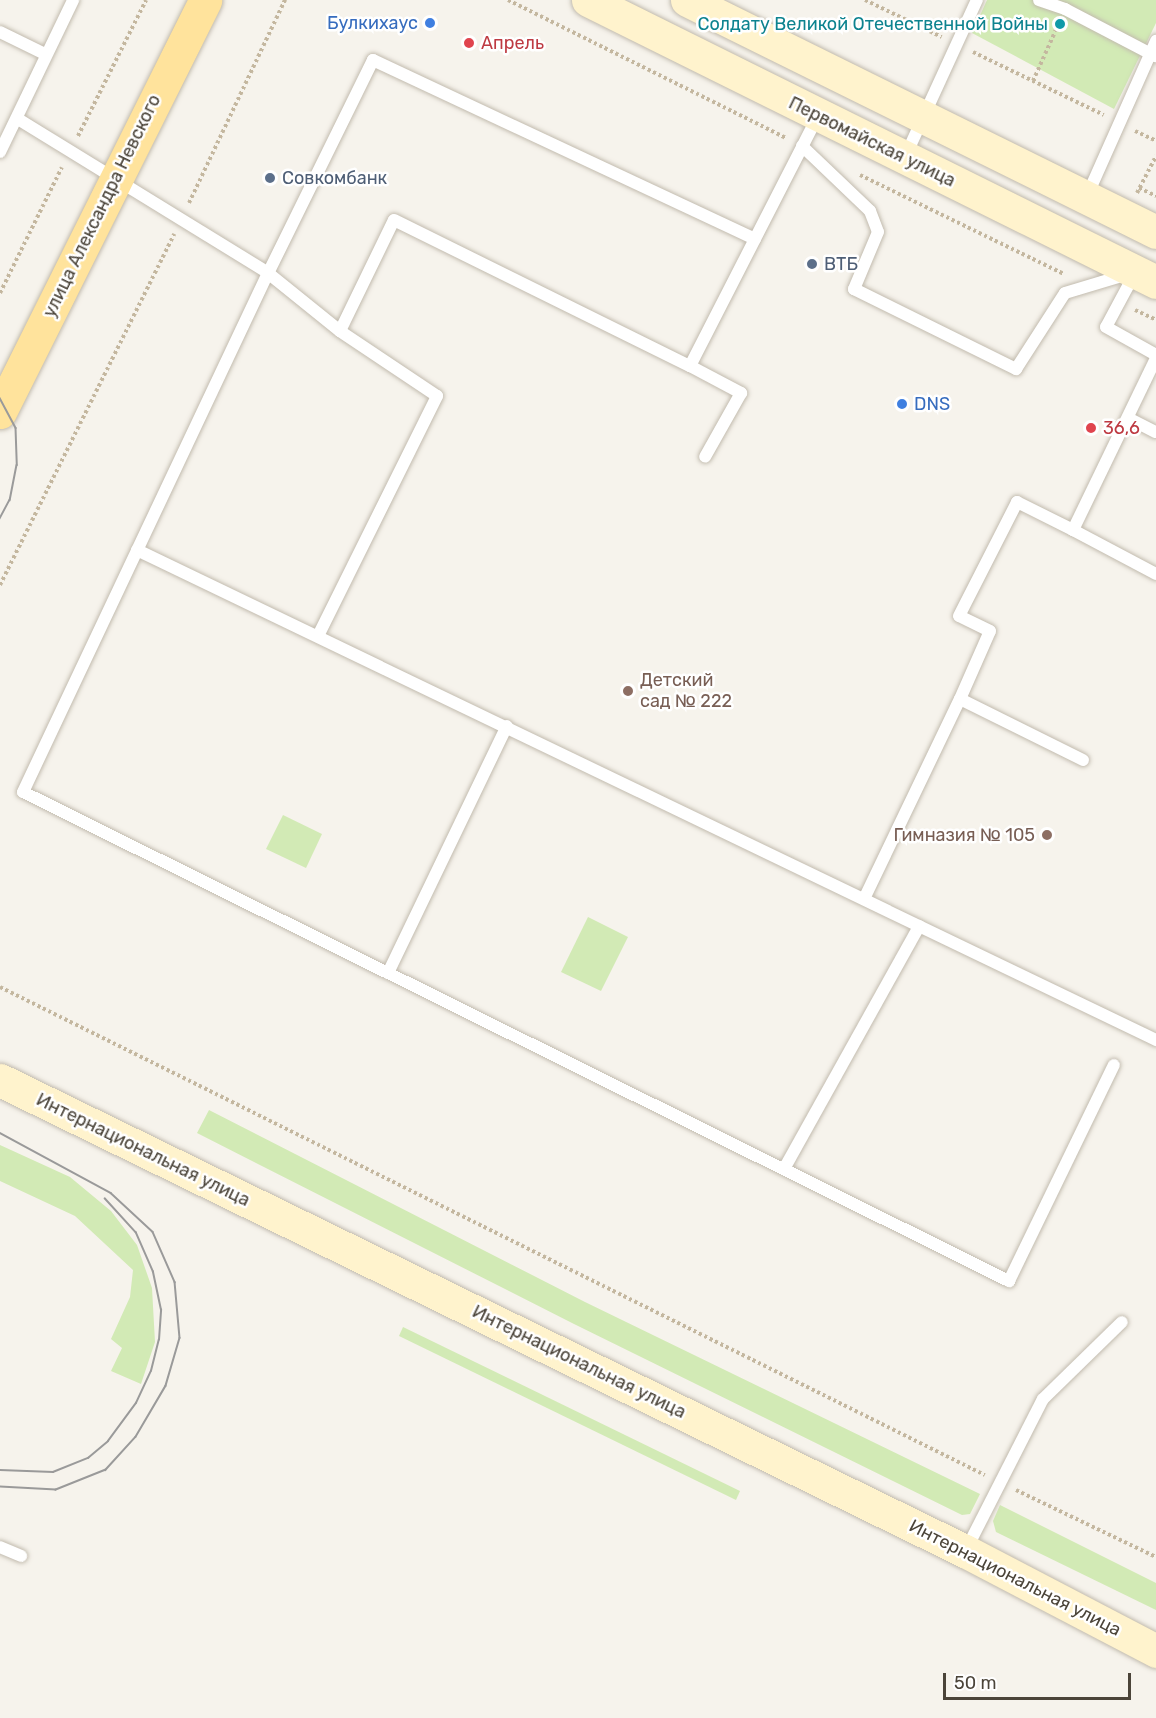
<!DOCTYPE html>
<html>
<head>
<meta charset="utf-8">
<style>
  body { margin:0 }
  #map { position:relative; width:1156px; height:1718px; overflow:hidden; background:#f6f3ec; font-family:Rubik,sans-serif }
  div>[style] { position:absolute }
  .green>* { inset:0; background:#d2eab5 }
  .path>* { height:4px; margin-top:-2px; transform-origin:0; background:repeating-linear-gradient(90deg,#c4b79f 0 3px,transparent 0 6px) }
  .roads { filter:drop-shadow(0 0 2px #c2bbae) drop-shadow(0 0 2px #c2bbae) }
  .lane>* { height:12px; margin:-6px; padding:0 6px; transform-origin:6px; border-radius:6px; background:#fff }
  .secondary>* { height:33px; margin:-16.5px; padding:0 16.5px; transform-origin:16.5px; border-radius:16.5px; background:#fff3cd }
  .primary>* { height:33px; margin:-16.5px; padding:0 16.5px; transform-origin:16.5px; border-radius:16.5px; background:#ffe39c }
  .tram>* { height:1.5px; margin:-0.75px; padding:0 0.75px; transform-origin:0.75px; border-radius:0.75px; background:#9a9a9a }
  .dots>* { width:16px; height:16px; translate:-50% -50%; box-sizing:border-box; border:3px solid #fff; border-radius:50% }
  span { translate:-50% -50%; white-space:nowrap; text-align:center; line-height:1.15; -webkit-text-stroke:5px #fff; paint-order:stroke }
  .shop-label { font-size:18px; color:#366cbe }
  .right { translate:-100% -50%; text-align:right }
  .left { translate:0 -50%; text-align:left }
  .culture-label { font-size:18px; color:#0d838f }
  .health-label { font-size:18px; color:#be3a42 }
  .street-label { font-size:18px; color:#4b4439 }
  .service-label { font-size:18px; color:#4e5e75 }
  .education-label { font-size:18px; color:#785e54 }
  .scale { position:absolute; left:943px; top:1673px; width:188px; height:27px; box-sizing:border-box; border:3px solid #4b4439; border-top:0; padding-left:8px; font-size:18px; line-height:21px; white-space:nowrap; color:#4b4439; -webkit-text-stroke:4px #fff; paint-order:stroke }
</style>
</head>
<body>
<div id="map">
  <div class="green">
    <i style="clip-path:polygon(987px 0,1156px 0,1156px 23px,1114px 109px,972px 33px)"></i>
    <i style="clip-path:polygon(283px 815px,322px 834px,306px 868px,266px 849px)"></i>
    <i style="clip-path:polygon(588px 917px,628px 937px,601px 991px,561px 972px)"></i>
    <i style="clip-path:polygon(209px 1110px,585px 1302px,980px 1494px,970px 1514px,962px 1515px,574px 1324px,197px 1133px)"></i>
    <i style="clip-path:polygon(0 1145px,70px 1177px,111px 1211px,137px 1245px,152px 1288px,155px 1342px,141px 1384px,111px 1371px,122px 1348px,111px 1339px,130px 1297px,133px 1270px,75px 1216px,0 1181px)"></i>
    <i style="clip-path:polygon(403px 1327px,740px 1491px,736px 1500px,399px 1336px)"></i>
    <i style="clip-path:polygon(1000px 1505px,1156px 1583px,1156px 1610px,996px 1532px,993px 1521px)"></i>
  </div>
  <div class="path">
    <i style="left:508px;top:0;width:310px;rotate:26.4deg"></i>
    <i style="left:865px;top:0;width:85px;rotate:25.7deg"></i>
    <i style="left:973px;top:52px;width:145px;rotate:25.7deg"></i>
    <i style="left:1033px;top:81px;width:61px;rotate:-65.9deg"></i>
    <i style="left:1135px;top:131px;width:23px;rotate:25deg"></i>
    <i style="left:78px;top:136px;width:152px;rotate:-63.4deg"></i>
    <i style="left:860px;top:175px;width:227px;rotate:25.9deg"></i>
    <i style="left:1139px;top:188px;width:19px;rotate:25deg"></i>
    <i style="left:1137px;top:193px;width:42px;rotate:-62.8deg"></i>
    <i style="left:189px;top:203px;width:225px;rotate:-64.7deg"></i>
    <i style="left:0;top:293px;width:140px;rotate:-63.8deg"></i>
    <i style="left:1135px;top:310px;width:23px;rotate:25deg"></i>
    <i style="left:0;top:585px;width:392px;rotate:-63.6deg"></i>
    <i style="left:0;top:987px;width:1099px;rotate:26.36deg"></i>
    <i style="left:1016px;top:1490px;width:155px;rotate:25.6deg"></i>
  </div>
  <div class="roads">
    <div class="lane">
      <i style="left:1039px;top:0;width:28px;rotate:19deg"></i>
      <i style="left:1065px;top:9px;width:102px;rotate:27.6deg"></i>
      <i style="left:0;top:32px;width:50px;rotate:26.1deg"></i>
      <i style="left:18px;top:119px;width:294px;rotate:31.6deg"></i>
      <i style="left:268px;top:273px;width:92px;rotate:38.9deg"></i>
      <i style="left:340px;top:331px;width:123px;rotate:-64.1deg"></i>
      <i style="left:394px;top:220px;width:330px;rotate:26.3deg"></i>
      <i style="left:690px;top:366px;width:281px;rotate:-62.9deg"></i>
      <i style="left:802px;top:146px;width:94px;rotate:43.7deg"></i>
      <i style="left:870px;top:211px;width:22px;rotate:69deg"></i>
      <i style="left:878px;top:232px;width:62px;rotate:112.8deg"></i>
      <i style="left:854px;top:289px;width:181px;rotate:26.3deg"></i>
      <i style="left:1016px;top:369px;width:90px;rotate:-57.2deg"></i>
      <i style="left:1065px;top:293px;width:66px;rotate:-16.8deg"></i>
      <i style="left:0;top:152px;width:169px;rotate:-64.3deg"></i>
      <i style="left:905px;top:157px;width:173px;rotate:-65.4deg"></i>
      <i style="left:1087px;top:196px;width:170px;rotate:-66deg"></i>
      <i style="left:755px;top:239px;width:422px;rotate:-154.9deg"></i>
      <i style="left:373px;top:60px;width:237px;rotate:116.2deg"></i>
      <i style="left:268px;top:273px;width:574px;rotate:115.27deg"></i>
      <i style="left:23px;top:792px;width:1101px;rotate:26.38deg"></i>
      <i style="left:1009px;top:1281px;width:240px;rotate:-64.1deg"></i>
      <i style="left:1135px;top:273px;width:61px;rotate:118.2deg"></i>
      <i style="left:1106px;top:327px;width:57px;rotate:29.2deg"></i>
      <i style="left:690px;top:366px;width:58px;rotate:27.9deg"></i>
      <i style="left:741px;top:393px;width:73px;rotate:119.4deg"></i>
      <i style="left:1128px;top:418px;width:31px;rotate:27deg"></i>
      <i style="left:1073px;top:530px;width:94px;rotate:27.9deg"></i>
      <i style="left:137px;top:550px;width:1131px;rotate:25.68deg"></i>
      <i style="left:318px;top:636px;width:268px;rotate:-63.6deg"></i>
      <i style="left:437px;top:396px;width:117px;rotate:-146.2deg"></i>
      <i style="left:1083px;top:760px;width:137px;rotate:-153.6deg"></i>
      <i style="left:960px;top:699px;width:74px;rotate:-66.2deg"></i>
      <i style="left:990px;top:631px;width:34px;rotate:-154deg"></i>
      <i style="left:959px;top:616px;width:128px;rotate:-63deg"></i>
      <i style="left:1017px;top:502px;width:63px;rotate:26.6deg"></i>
      <i style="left:1073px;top:530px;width:191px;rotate:-64.2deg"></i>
      <i style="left:864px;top:899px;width:222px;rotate:-64.4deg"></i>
      <i style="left:388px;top:973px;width:274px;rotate:-64.3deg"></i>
      <i style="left:784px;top:1169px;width:278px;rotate:-60.9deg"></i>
      <i style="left:0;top:1547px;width:23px;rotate:23deg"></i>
      <i style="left:966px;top:1550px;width:169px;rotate:-63deg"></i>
      <i style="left:1043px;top:1399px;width:110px;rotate:-44.3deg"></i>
    </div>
    <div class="secondary">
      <i style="left:588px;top:0;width:634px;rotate:26.4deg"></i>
      <i style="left:687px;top:0;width:523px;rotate:26.32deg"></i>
      <i style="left:0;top:1080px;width:1074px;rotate:26.02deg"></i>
      <i style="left:965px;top:1551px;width:216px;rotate:27.6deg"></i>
    </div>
    <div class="primary">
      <i style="left:0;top:412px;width:460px;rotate:-63.5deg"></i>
    </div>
  </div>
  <div class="tram">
    <i style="left:0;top:398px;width:34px;rotate:62deg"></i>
    <i style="left:16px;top:428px;width:37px;rotate:88deg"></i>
    <i style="left:17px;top:465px;width:36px;rotate:101deg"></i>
    <i style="left:10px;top:500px;width:21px;rotate:118deg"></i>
    <i style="left:0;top:1133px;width:126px;rotate:28.4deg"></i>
    <i style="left:111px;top:1193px;width:57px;rotate:42.9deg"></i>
    <i style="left:153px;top:1232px;width:55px;rotate:66.3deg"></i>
    <i style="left:175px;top:1282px;width:56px;rotate:84.9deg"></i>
    <i style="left:180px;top:1338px;width:50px;rotate:106.3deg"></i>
    <i style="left:166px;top:1386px;width:59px;rotate:120.5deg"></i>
    <i style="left:136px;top:1437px;width:45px;rotate:132.3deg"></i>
    <i style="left:106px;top:1470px;width:54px;rotate:158.2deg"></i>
    <i style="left:56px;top:1490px;width:56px;rotate:-176.9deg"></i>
    <i style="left:0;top:1470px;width:53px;rotate:2.2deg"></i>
    <i style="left:53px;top:1472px;width:38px;rotate:-22deg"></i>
    <i style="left:88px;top:1458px;width:26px;rotate:-40deg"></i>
    <i style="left:108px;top:1441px;width:47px;rotate:-53.6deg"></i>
    <i style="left:136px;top:1403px;width:35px;rotate:-65deg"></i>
    <i style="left:151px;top:1371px;width:32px;rotate:-76deg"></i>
    <i style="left:159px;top:1340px;width:30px;rotate:-86deg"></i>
    <i style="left:161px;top:1310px;width:39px;rotate:-102deg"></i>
    <i style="left:153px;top:1272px;width:43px;rotate:-113.6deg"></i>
    <i style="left:136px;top:1233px;width:46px;rotate:-132.4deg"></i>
  </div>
  <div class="dots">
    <i style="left:430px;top:23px;background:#3f7fe0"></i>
    <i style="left:1060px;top:24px;background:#0f9aa8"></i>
    <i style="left:469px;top:43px;background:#e0444e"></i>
    <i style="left:270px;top:178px;background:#5c6f8a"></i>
    <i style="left:812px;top:264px;background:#5c6f8a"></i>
    <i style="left:902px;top:404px;background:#3f7fe0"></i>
    <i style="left:1091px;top:428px;background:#e0444e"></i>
    <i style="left:628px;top:691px;background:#8d6e63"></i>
    <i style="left:1047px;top:835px;background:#8d6e63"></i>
  </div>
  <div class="shop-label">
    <span class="right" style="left:418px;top:23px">Булкихаус</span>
    <span class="left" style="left:914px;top:404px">DNS</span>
  </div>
  <div class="culture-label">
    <span class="right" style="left:1048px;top:24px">Солдату Великой Отечественной Войны</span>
  </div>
  <div class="health-label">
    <span class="left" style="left:481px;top:43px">Апрель</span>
    <span class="left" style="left:1103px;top:428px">36,6</span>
  </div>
  <div class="street-label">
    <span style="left:872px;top:142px;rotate:26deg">Первомайская улица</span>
    <span style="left:102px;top:206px;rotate:-64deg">улица Александра Невского</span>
    <span style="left:143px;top:1150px;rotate:26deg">Интернациональная улица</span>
    <span style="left:579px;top:1362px;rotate:26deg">Интернациональная улица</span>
    <span style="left:1015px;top:1578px;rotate:27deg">Интернациональная улица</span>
  </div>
  <div class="service-label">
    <span class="left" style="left:282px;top:178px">Совкомбанк</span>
    <span class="left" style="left:824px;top:264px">ВТБ</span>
  </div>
  <div class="education-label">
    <span class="left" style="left:640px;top:691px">Детский<br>сад № 222</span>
    <span class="right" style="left:1035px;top:835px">Гимназия № 105</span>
  </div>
  <div class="scale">50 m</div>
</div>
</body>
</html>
